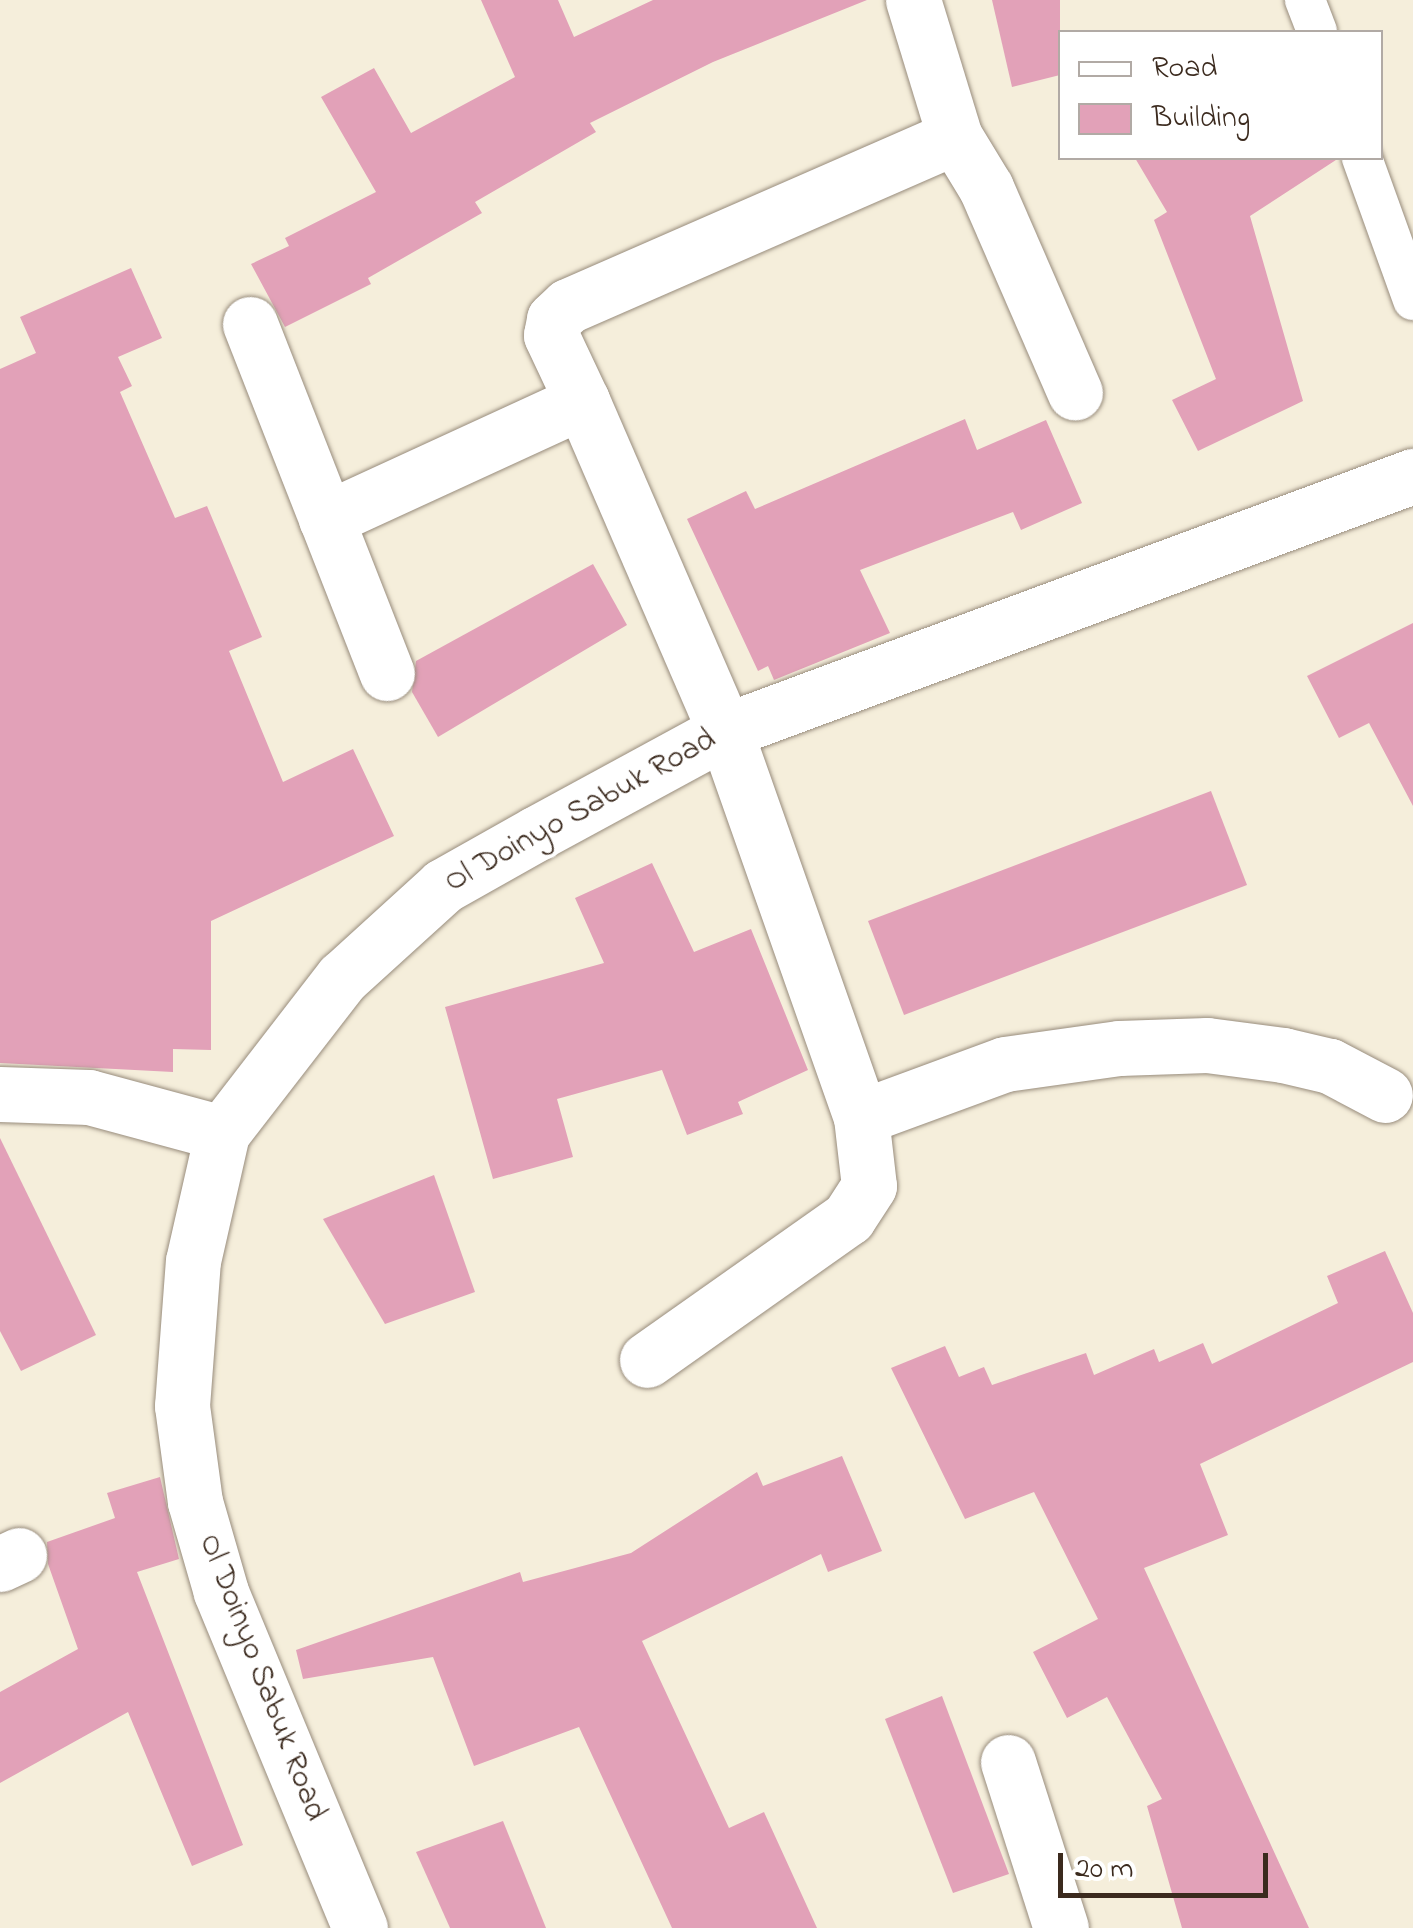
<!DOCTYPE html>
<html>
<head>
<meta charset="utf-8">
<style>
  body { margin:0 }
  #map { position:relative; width:1413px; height:1928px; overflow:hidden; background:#f5eedb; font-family:"Indie Flower",sans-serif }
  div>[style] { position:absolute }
  .building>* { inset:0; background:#e2a1b8 }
  .roads { filter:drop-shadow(0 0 2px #988c7c) drop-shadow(0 0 2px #988c7c) }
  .lane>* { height:40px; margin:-20px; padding:0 20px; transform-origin:20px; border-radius:20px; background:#fff }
  .street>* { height:55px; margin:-27.5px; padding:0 27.5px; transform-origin:27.5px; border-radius:27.5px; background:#fff }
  span { translate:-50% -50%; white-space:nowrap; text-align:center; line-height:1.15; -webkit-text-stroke:8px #fff; paint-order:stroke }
  .street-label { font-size:32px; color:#3b2a1e }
  .legend { position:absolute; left:1058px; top:30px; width:325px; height:130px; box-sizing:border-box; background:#fff; border:2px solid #b1aaa5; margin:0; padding:12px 18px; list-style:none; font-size:30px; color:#3b2a1e }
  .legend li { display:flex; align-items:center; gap:20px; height:50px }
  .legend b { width:50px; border:2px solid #b1aaa5 }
  .scale { position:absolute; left:1058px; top:1853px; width:210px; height:45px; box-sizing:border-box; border:5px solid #3b2a1e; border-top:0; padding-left:12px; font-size:30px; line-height:35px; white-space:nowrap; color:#3b2a1e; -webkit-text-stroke:8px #fff; paint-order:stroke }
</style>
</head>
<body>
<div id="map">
  <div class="building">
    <i style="clip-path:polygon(481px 0,558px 0,574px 37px,653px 0,867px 0,713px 62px,590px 123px,596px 132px,475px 202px,482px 213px,368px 278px,371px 284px,285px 327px,251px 264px,289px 246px,285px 238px,376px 192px,321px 97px,374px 68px,411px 133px,515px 77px)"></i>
    <i style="clip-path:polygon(992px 0,1060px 0,1060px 75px,1012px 87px)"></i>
    <i style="clip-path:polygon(1135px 158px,1339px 158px,1250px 216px,1303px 401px,1198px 451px,1172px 400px,1216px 379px,1154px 220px,1167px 212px)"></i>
    <i style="clip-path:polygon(131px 268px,162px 338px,118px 357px,132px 386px,120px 392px,175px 518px,207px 506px,236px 575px,262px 637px,229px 651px,283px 782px,353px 749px,394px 836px,211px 921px,211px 1050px,173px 1049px,173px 1072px,0 1063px,0 369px,36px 353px,20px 317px)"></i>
    <i style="clip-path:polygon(965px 419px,977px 450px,1046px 420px,1082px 503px,1021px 530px,1013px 512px,860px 570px,890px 633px,774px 680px,768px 666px,758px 671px,687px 519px,746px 491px,755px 509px)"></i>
    <i style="clip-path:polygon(593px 564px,627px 625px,438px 737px,412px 692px,416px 661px)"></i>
    <i style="clip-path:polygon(1413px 623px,1413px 806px,1369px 723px,1339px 738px,1307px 676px)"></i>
    <i style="clip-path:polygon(1211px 791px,1247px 885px,904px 1015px,868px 921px)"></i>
    <i style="clip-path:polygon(652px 863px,694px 952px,751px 929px,808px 1070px,738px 1102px,743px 1114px,687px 1135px,662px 1070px,557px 1099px,573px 1157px,493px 1179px,445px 1007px,604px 963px,575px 898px)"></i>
    <i style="clip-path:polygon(0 1138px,96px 1335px,21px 1371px,0 1331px)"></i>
    <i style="clip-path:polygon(434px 1175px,475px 1292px,385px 1324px,323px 1219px)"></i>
    <i style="clip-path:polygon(1385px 1251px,1413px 1313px,1413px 1362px,1200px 1464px,1228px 1535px,1144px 1568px,1309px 1928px,1182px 1928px,1147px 1806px,1162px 1799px,1107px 1697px,1067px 1718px,1033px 1652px,1098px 1619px,1034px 1492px,965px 1519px,891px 1368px,945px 1346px,959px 1377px,984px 1367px,992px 1385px,1086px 1353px,1094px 1375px,1154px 1349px,1159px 1362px,1203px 1343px,1212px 1364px,1338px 1303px,1327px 1276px)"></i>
    <i style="clip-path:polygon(842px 1456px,882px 1551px,828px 1572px,821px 1554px,642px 1641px,729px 1828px,764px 1812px,817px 1928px,672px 1928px,579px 1727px,474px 1766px,433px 1657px,303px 1679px,296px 1650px,520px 1572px,523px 1582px,631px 1553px,757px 1472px,763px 1486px)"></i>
    <i style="clip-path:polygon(160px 1477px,179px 1559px,137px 1572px,243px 1845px,192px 1866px,128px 1712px,0 1783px,0 1692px,78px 1649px,48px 1564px,47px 1542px,115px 1518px,107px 1493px)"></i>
    <i style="clip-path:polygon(942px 1696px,1009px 1874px,953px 1893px,885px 1719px)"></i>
    <i style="clip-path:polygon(503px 1821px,546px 1928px,450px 1928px,416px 1852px)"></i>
  </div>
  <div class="roads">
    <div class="lane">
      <i style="left:1305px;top:0;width:34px;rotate:69deg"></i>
      <i style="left:1362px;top:158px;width:151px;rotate:70.2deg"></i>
    </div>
    <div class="street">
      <i style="left:913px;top:0;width:143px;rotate:73deg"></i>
      <i style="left:250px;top:324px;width:375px;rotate:68.6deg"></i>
      <i style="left:582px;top:401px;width:360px;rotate:66.6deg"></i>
      <i style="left:725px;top:731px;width:409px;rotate:70.6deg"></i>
      <i style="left:861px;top:1117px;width:69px;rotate:83.4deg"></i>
      <i style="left:869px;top:1186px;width:38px;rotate:123deg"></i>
      <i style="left:848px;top:1218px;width:246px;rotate:144.8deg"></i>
      <i style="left:326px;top:519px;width:282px;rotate:-24.7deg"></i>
      <i style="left:582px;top:401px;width:73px;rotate:-115.2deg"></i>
      <i style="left:551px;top:335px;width:16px;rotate:-79deg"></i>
      <i style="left:554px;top:319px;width:19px;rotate:-43deg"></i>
      <i style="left:568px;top:306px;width:422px;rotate:-23.6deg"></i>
      <i style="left:955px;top:137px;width:60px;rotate:58.7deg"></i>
      <i style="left:986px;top:188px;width:223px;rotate:66.5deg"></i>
      <i style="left:0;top:1094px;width:89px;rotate:1.9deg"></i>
      <i style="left:89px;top:1097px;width:138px;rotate:15.1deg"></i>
      <i style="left:861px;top:1117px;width:153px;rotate:-20.2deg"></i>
      <i style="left:1005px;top:1064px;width:115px;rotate:-8deg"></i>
      <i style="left:1119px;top:1048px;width:88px;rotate:-2deg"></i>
      <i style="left:1207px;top:1045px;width:77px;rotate:7.5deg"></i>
      <i style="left:1283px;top:1055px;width:48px;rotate:13.2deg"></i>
      <i style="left:1330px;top:1066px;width:62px;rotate:27.8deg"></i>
      <i style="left:0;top:1564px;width:21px;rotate:-25deg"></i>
      <i style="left:1008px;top:1762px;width:174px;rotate:72.3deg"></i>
      <i style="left:360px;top:1928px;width:364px;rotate:-112.5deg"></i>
      <i style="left:221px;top:1592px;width:94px;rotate:-106.1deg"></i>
      <i style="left:195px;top:1502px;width:97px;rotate:-97.7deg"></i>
      <i style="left:182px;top:1406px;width:145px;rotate:-85.7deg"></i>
      <i style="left:193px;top:1261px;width:131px;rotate:-77.2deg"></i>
      <i style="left:222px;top:1133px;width:196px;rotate:-52.3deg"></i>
      <i style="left:342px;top:978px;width:137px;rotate:-42.3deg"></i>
      <i style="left:443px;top:886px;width:108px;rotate:-29.4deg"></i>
      <i style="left:537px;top:833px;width:214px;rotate:-28.5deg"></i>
      <i style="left:725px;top:731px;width:734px;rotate:-20.34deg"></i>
    </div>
  </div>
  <div class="street-label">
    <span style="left:581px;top:812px;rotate:-29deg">Ol Doinyo Sabuk Road</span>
    <span style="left:261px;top:1678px;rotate:69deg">Ol Doinyo Sabuk Road</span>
  </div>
  <ul class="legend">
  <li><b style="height:12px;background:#fff"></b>Road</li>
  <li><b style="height:28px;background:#e2a1b8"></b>Building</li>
  </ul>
  <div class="scale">20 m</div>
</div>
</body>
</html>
